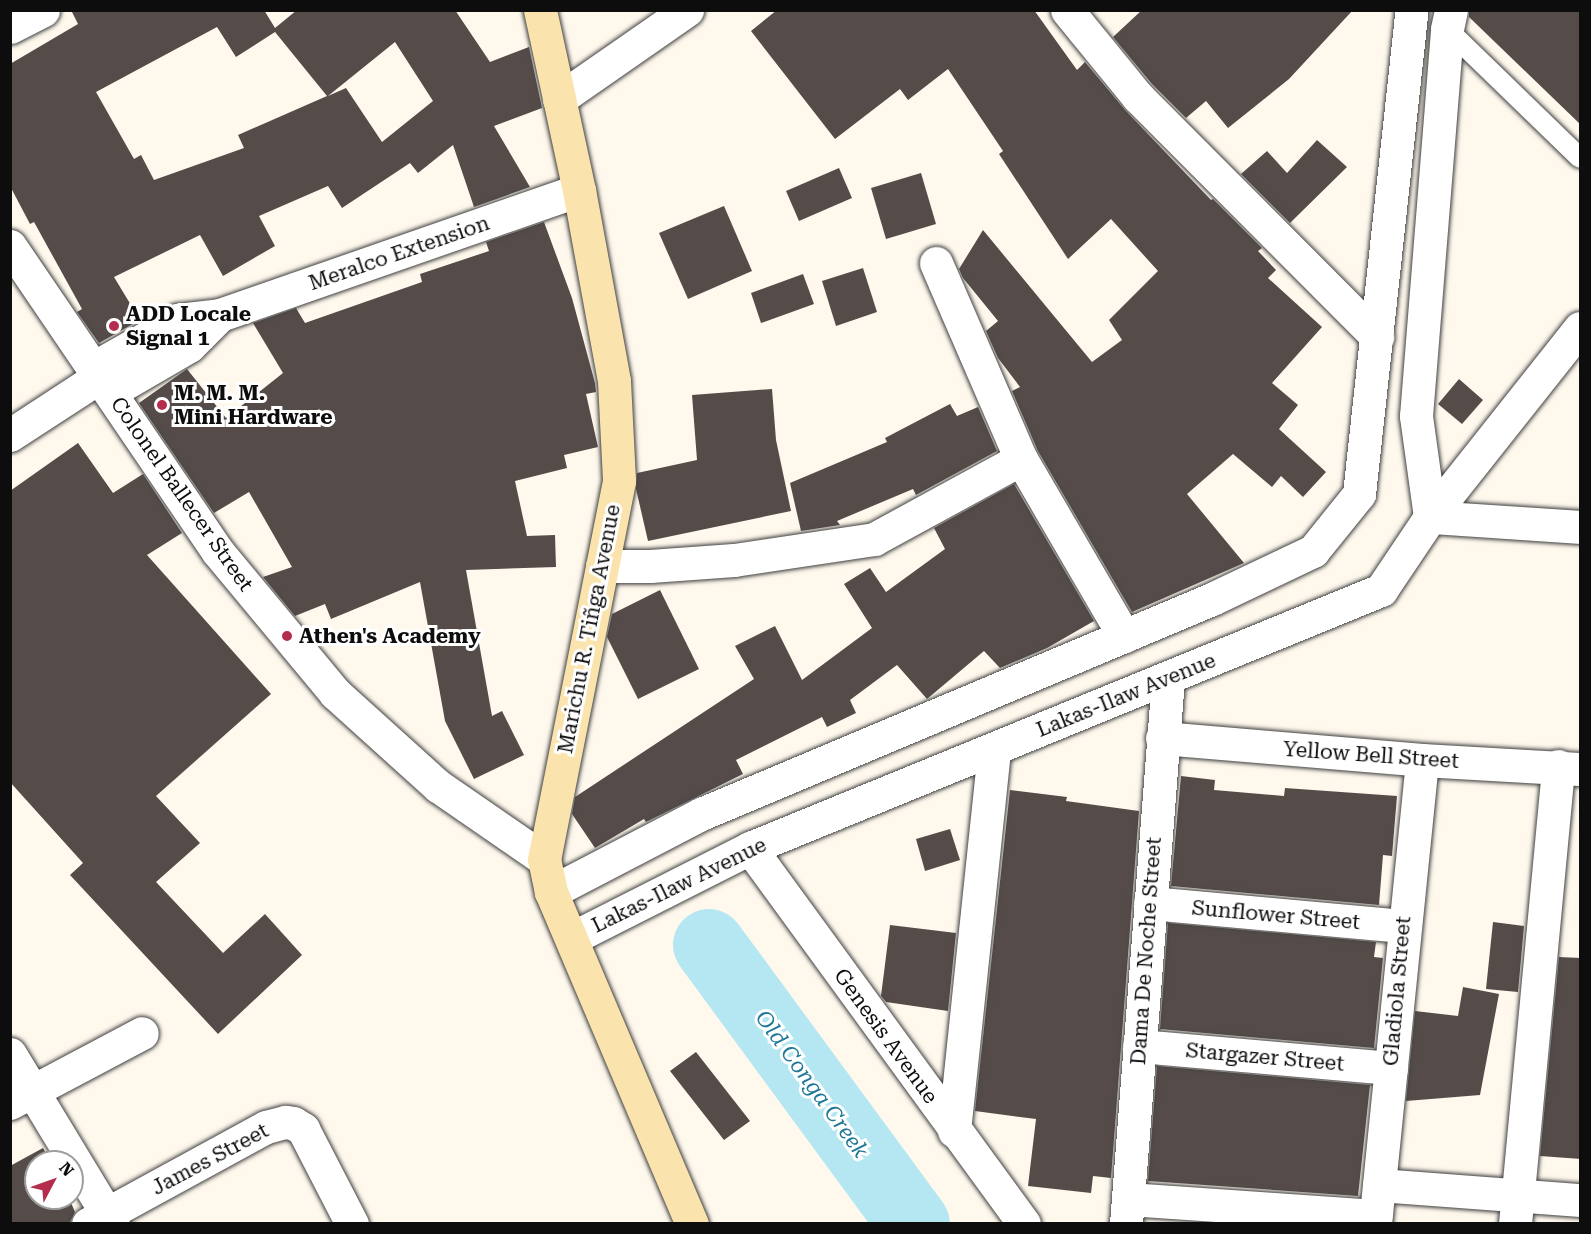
<!DOCTYPE html>
<html>
<head>
<meta charset="utf-8">
<style>
  body { margin:0 }
  #map { position:relative; width:1591px; height:1234px; overflow:hidden; background:#fef8ed; font-family:"Roboto Serif",serif }
  div>[style] { position:absolute }
  .river>* { height:72px; margin:-36px; padding:0 36px; transform-origin:36px; border-radius:36px; background:#b5e7f2 }
  .building>* { inset:0; background:#554c4a }
  .roads { filter:drop-shadow(0 0 2px #404040) drop-shadow(0 0 2px #404040) }
  .service>* { height:20px; margin:-10px; padding:0 10px; transform-origin:10px; border-radius:10px; background:#fff }
  .minor>* { height:33px; margin:-16.5px; padding:0 16.5px; transform-origin:16.5px; border-radius:16.5px; background:#fff }
  .tertiary>* { height:33px; margin:-16.5px; padding:0 16.5px; transform-origin:16.5px; border-radius:16.5px; background:#fff }
  .secondary>* { height:33px; margin:-16.5px; padding:0 16.5px; transform-origin:16.5px; border-radius:16.5px; background:#fae3ac }
  .dots>* { width:16px; height:16px; translate:-50% -50%; box-sizing:border-box; border:3px solid #fff; border-radius:50% }
  span { translate:-50% -50%; white-space:nowrap; text-align:center; line-height:1.15; -webkit-text-stroke:6px #fff; paint-order:stroke }
  .street-label { font-size:21px; color:#0d0d0d }
  .poi-label { font-size:21px; color:#0d0d0d; font-weight:700 }
  .left { translate:0 -50%; text-align:left }
  .water-label { font-size:22px; color:#1e7896; font-style:italic }
  .frame { position:absolute; inset:0; border:12px solid #0d0d0d; pointer-events:none }
  .north { position:absolute; left:24px; top:1150px; width:60px; height:60px; box-sizing:border-box; background:#fff; border:2px solid #9e9e9e; border-radius:50%; rotate:49deg; font-size:16px; font-weight:700; line-height:24px; text-align:center; color:#0d0d0d }
  .north::after { content:''; display:block; margin:auto; width:21px; height:27px; background:#b42d4d; clip-path:polygon(50% 0,100% 100%,50% 72%,0 100%) }
</style>
</head>
<body>
<div id="map">
  <div class="river">
    <i style="left:709px;top:945px;width:346px;rotate:53.7deg"></i>
  </div>
  <div class="building">
    <i style="clip-path:polygon(evenodd,71px 10px,264px 10px,275px 28px,297px 10px,455px 10px,490px 62px,529px 47px,542px 108px,494px 126px,530px 187px,474px 207px,453px 145px,418px 173px,410px 163px,342px 208px,328px 186px,259px 216px,275px 246px,223px 276px,200px 235px,114px 277px,140px 320px,99px 343px,77px 312px,82px 309px,34px 222px,30px 224px,10px 186px,10px 64px,78px 24px,71px 10px,217px 27px,236px 57px,275px 32px,327px 96px,238px 135px,244px 148px,154px 180px,141px 155px,134px 159px,96px 92px,217px 27px,71px 10px,395px 42px,433px 101px,382px 142px,346px 88px,328px 96px,395px 42px)"></i>
    <i style="clip-path:polygon(777px 10px,1034px 10px,1077px 70px,1085px 62px,1125px 110px,1211px 200px,1213px 199px,1262px 248px,1258px 251px,1276px 270px,1268px 278px,1322px 327px,1272px 383px,1298px 405px,1279px 429px,1326px 472px,1303px 497px,1281px 476px,1272px 487px,1233px 454px,1187px 494px,1244px 563px,1132px 612px,1038px 451px,1012px 391px,1020px 387px,998px 358px,986px 331px,998px 321px,963px 278px,959px 269px,983px 230px,1092px 362px,1122px 340px,1109px 320px,1158px 271px,1111px 219px,1068px 259px,999px 154px,1003px 151px,948px 69px,908px 100px,900px 89px,835px 139px,751px 31px)"></i>
    <i style="clip-path:polygon(1142px 10px,1353px 10px,1289px 79px,1228px 128px,1206px 101px,1186px 118px,1152px 84px,1113px 37px)"></i>
    <i style="clip-path:polygon(1469px 10px,1581px 10px,1581px 125px,1469px 17px)"></i>
    <i style="clip-path:polygon(1317px 140px,1347px 167px,1290px 223px,1241px 174px,1267px 151px,1287px 173px)"></i>
    <i style="clip-path:polygon(839px 168px,852px 198px,799px 221px,786px 191px)"></i>
    <i style="clip-path:polygon(921px 173px,936px 224px,886px 239px,871px 188px)"></i>
    <i style="clip-path:polygon(724px 206px,752px 271px,688px 299px,659px 233px)"></i>
    <i style="clip-path:polygon(544px 222px,572px 298px,595px 383px,596px 392px,586px 394px,598px 447px,564px 455px,567px 468px,515px 481px,527px 536px,555px 535px,556px 567px,466px 570px,492px 716px,502px 711px,524px 755px,474px 779px,445px 721px,420px 582px,331px 619px,325px 604px,295px 616px,263px 577px,292px 567px,249px 492px,214px 513px,139px 403px,187px 369px,226px 418px,283px 373px,253px 323px,296px 308px,305px 323px,422px 282px,420px 274px,489px 251px,486px 242px)"></i>
    <i style="clip-path:polygon(863px 268px,877px 312px,836px 326px,822px 281px)"></i>
    <i style="clip-path:polygon(803px 274px,814px 304px,761px 323px,751px 293px)"></i>
    <i style="clip-path:polygon(1459px 379px,1483px 400px,1462px 424px,1438px 404px)"></i>
    <i style="clip-path:polygon(772px 389px,776px 440px,791px 511px,648px 541px,636px 489px,637px 473px,697px 460px,692px 395px)"></i>
    <i style="clip-path:polygon(950px 404px,957px 416px,978px 407px,997px 451px,916px 495px,913px 489px,837px 521px,840px 525px,801px 531px,790px 483px,887px 442px,885px 438px)"></i>
    <i style="clip-path:polygon(78px 443px,113px 493px,143px 474px,182px 533px,147px 555px,271px 694px,156px 796px,200px 843px,156px 882px,223px 953px,265px 914px,302px 955px,218px 1034px,70px 875px,83px 863px,10px 782px,10px 491px)"></i>
    <i style="clip-path:polygon(1014px 484px,1094px 621px,1047px 648px,1000px 668px,984px 651px,927px 699px,897px 665px,850px 700px,856px 713px,827px 727px,822px 717px,736px 760px,743px 774px,646px 822px,644px 819px,595px 848px,572px 814px,575px 797px,754px 679px,735px 646px,775px 626px,802px 680px,872px 628px,844px 584px,870px 568px,886px 592px,945px 549px,934px 528px)"></i>
    <i style="clip-path:polygon(660px 590px,699px 669px,638px 699px,607px 637px,612px 614px)"></i>
    <i style="clip-path:polygon(1181px 776px,1215px 780px,1214px 790px,1284px 796px,1285px 788px,1397px 796px,1392px 856px,1383px 855px,1379px 905px,1171px 886px)"></i>
    <i style="clip-path:polygon(1010px 790px,1067px 797px,1066px 801px,1139px 811px,1111px 1178px,1093px 1176px,1091px 1193px,1028px 1186px,1036px 1119px,975px 1111px)"></i>
    <i style="clip-path:polygon(950px 829px,960px 860px,925px 871px,916px 839px)"></i>
    <i style="clip-path:polygon(1493px 922px,1524px 926px,1518px 992px,1486px 989px)"></i>
    <i style="clip-path:polygon(1168px 923px,1376px 942px,1374px 957px,1383px 958px,1374px 1048px,1160px 1029px)"></i>
    <i style="clip-path:polygon(890px 925px,956px 933px,948px 1011px,886px 1002px,881px 996px)"></i>
    <i style="clip-path:polygon(1559px 957px,1581px 958px,1581px 1159px,1540px 1156px)"></i>
    <i style="clip-path:polygon(1463px 987px,1499px 994px,1480px 1095px,1406px 1101px,1415px 1011px,1458px 1016px)"></i>
    <i style="clip-path:polygon(696px 1052px,750px 1121px,724px 1140px,670px 1071px)"></i>
    <i style="clip-path:polygon(1157px 1066px,1370px 1085px,1358px 1196px,1148px 1181px)"></i>
    <i style="clip-path:polygon(43px 1148px,51px 1162px,36px 1162px,36px 1198px,69px 1198px,75px 1212px,69px 1224px,10px 1224px,10px 1166px)"></i>
  </div>
  <div class="roads">
    <div class="service">
      <i style="left:1447px;top:29px;width:185px;rotate:44.1deg"></i>
    </div>
    <div class="minor">
      <i style="left:1067px;top:10px;width:112px;rotate:50.8deg"></i>
      <i style="left:1138px;top:97px;width:339px;rotate:45.1deg"></i>
      <i style="left:10px;top:27px;width:37px;rotate:-27deg"></i>
      <i style="left:559px;top:99px;width:156px;rotate:-34.8deg"></i>
      <i style="left:936px;top:263px;width:214px;rotate:66.6deg"></i>
      <i style="left:1021px;top:459px;width:205px;rotate:59.8deg"></i>
      <i style="left:93px;top:368px;width:98px;rotate:-29.5deg"></i>
      <i style="left:178px;top:320px;width:42px;rotate:-6.8deg"></i>
      <i style="left:220px;top:315px;width:380px;rotate:-19.2deg"></i>
      <i style="left:110px;top:392px;width:91px;rotate:-30.2deg"></i>
      <i style="left:189px;top:346px;width:44px;rotate:-45deg"></i>
      <i style="left:10px;top:435px;width:106px;rotate:-33.1deg"></i>
      <i style="left:1430px;top:517px;width:102px;rotate:-97.9deg"></i>
      <i style="left:1416px;top:416px;width:388px;rotate:-85.4deg"></i>
      <i style="left:1447px;top:29px;width:19px;rotate:-78deg"></i>
      <i style="left:1430px;top:517px;width:150px;rotate:3.8deg"></i>
      <i style="left:602px;top:566px;width:48px"></i>
      <i style="left:650px;top:566px;width:84px;rotate:-4.1deg"></i>
      <i style="left:734px;top:560px;width:142px;rotate:-8.5deg"></i>
      <i style="left:874px;top:539px;width:167px;rotate:-28.6deg"></i>
      <i style="left:1162px;top:738px;width:261px;rotate:4.8deg"></i>
      <i style="left:1422px;top:760px;width:157px;rotate:3.3deg"></i>
      <i style="left:750px;top:848px;width:465px;rotate:53.9deg"></i>
      <i style="left:551px;top:892px;width:169px;rotate:-27.5deg"></i>
      <i style="left:701px;top:814px;width:554px;rotate:-22.82deg"></i>
      <i style="left:1212px;top:599px;width:112px;rotate:-25.4deg"></i>
      <i style="left:1313px;top:551px;width:73px;rotate:-51.1deg"></i>
      <i style="left:1359px;top:494px;width:487px;rotate:-83.8deg"></i>
      <i style="left:1150px;top:903px;width:254px;rotate:5.2deg"></i>
      <i style="left:572px;top:938px;width:199px;rotate:-26.8deg"></i>
      <i style="left:750px;top:848px;width:682px;rotate:-22.24deg"></i>
      <i style="left:1381px;top:590px;width:88px;rotate:-56.1deg"></i>
      <i style="left:1430px;top:517px;width:241px;rotate:-51.6deg"></i>
      <i style="left:1139px;top:1046px;width:253px;rotate:5deg"></i>
      <i style="left:10px;top:1054px;width:199px;rotate:58.8deg"></i>
      <i style="left:10px;top:1103px;width:149px;rotate:-27.9deg"></i>
      <i style="left:954px;top:1131px;width:384px;rotate:-84deg"></i>
      <i style="left:1379px;top:1185px;width:202px;rotate:4.3deg"></i>
      <i style="left:1128px;top:1199px;width:248px;rotate:3.9deg"></i>
      <i style="left:88px;top:1224px;width:203px;rotate:-28.6deg"></i>
      <i style="left:266px;top:1127px;width:20px;rotate:-15deg"></i>
      <i style="left:285px;top:1122px;width:8px;rotate:7deg"></i>
      <i style="left:293px;top:1123px;width:12px;rotate:31deg"></i>
      <i style="left:303px;top:1129px;width:107px;rotate:62.7deg"></i>
      <i style="left:1126px;top:1224px;width:548px;rotate:-85.6deg"></i>
      <i style="left:1375px;top:1224px;width:466px;rotate:-84.2deg"></i>
      <i style="left:1515px;top:1224px;width:460px;rotate:-84.6deg"></i>
    </div>
    <div class="tertiary">
      <i style="left:10px;top:246px;width:370px;rotate:55.8deg"></i>
      <i style="left:218px;top:552px;width:183px;rotate:50.3deg"></i>
      <i style="left:335px;top:693px;width:139px;rotate:42.1deg"></i>
      <i style="left:438px;top:786px;width:129px;rotate:34.6deg"></i>
    </div>
    <div class="secondary">
      <i style="left:540px;top:10px;width:184px;rotate:77.8deg"></i>
      <i style="left:579px;top:190px;width:194px;rotate:79.6deg"></i>
      <i style="left:614px;top:381px;width:100px;rotate:87.1deg"></i>
      <i style="left:619px;top:481px;width:385px;rotate:101.2deg"></i>
      <i style="left:544px;top:859px;width:34px;rotate:78deg"></i>
      <i style="left:551px;top:892px;width:361px;rotate:67deg"></i>
    </div>
  </div>
  <div class="dots">
    <i style="left:114px;top:326px;background:#b42d4d"></i>
    <i style="left:162px;top:405px;background:#b42d4d"></i>
    <i style="left:287px;top:636px;background:#b42d4d"></i>
  </div>
  <div class="street-label">
    <span style="left:399px;top:253px;rotate:-19deg">Meralco Extension</span>
    <span style="left:182px;top:494px;rotate:55deg">Colonel Ballecer Street</span>
    <span style="left:589px;top:629px;rotate:-79deg">Marichu R. Tiñga Avenue</span>
    <span style="left:1126px;top:695px;rotate:-22deg">Lakas-Ilaw Avenue</span>
    <span style="left:1371px;top:755px;rotate:4deg">Yellow Bell Street</span>
    <span style="left:679px;top:885px;rotate:-26deg">Lakas-Ilaw Avenue</span>
    <span style="left:1276px;top:915px;rotate:5deg">Sunflower Street</span>
    <span style="left:1146px;top:951px;rotate:-86deg">Dama De Noche Street</span>
    <span style="left:1397px;top:991px;rotate:-85deg">Gladiola Street</span>
    <span style="left:886px;top:1036px;rotate:54deg">Genesis Avenue</span>
    <span style="left:1265px;top:1057px;rotate:5deg">Stargazer Street</span>
    <span style="left:210px;top:1159px;rotate:-28deg">James Street</span>
  </div>
  <div class="poi-label">
    <span class="left" style="left:126px;top:326px">ADD Locale<br>Signal 1</span>
    <span class="left" style="left:174px;top:405px">M. M. M.<br>Mini Hardware</span>
    <span class="left" style="left:299px;top:636px">Athen's Academy</span>
  </div>
  <div class="water-label">
    <span style="left:812px;top:1084px;rotate:54deg">Old Conga Creek</span>
  </div>
  <div class="frame"></div>
  <div class="north">N</div>
</div>
</body>
</html>
